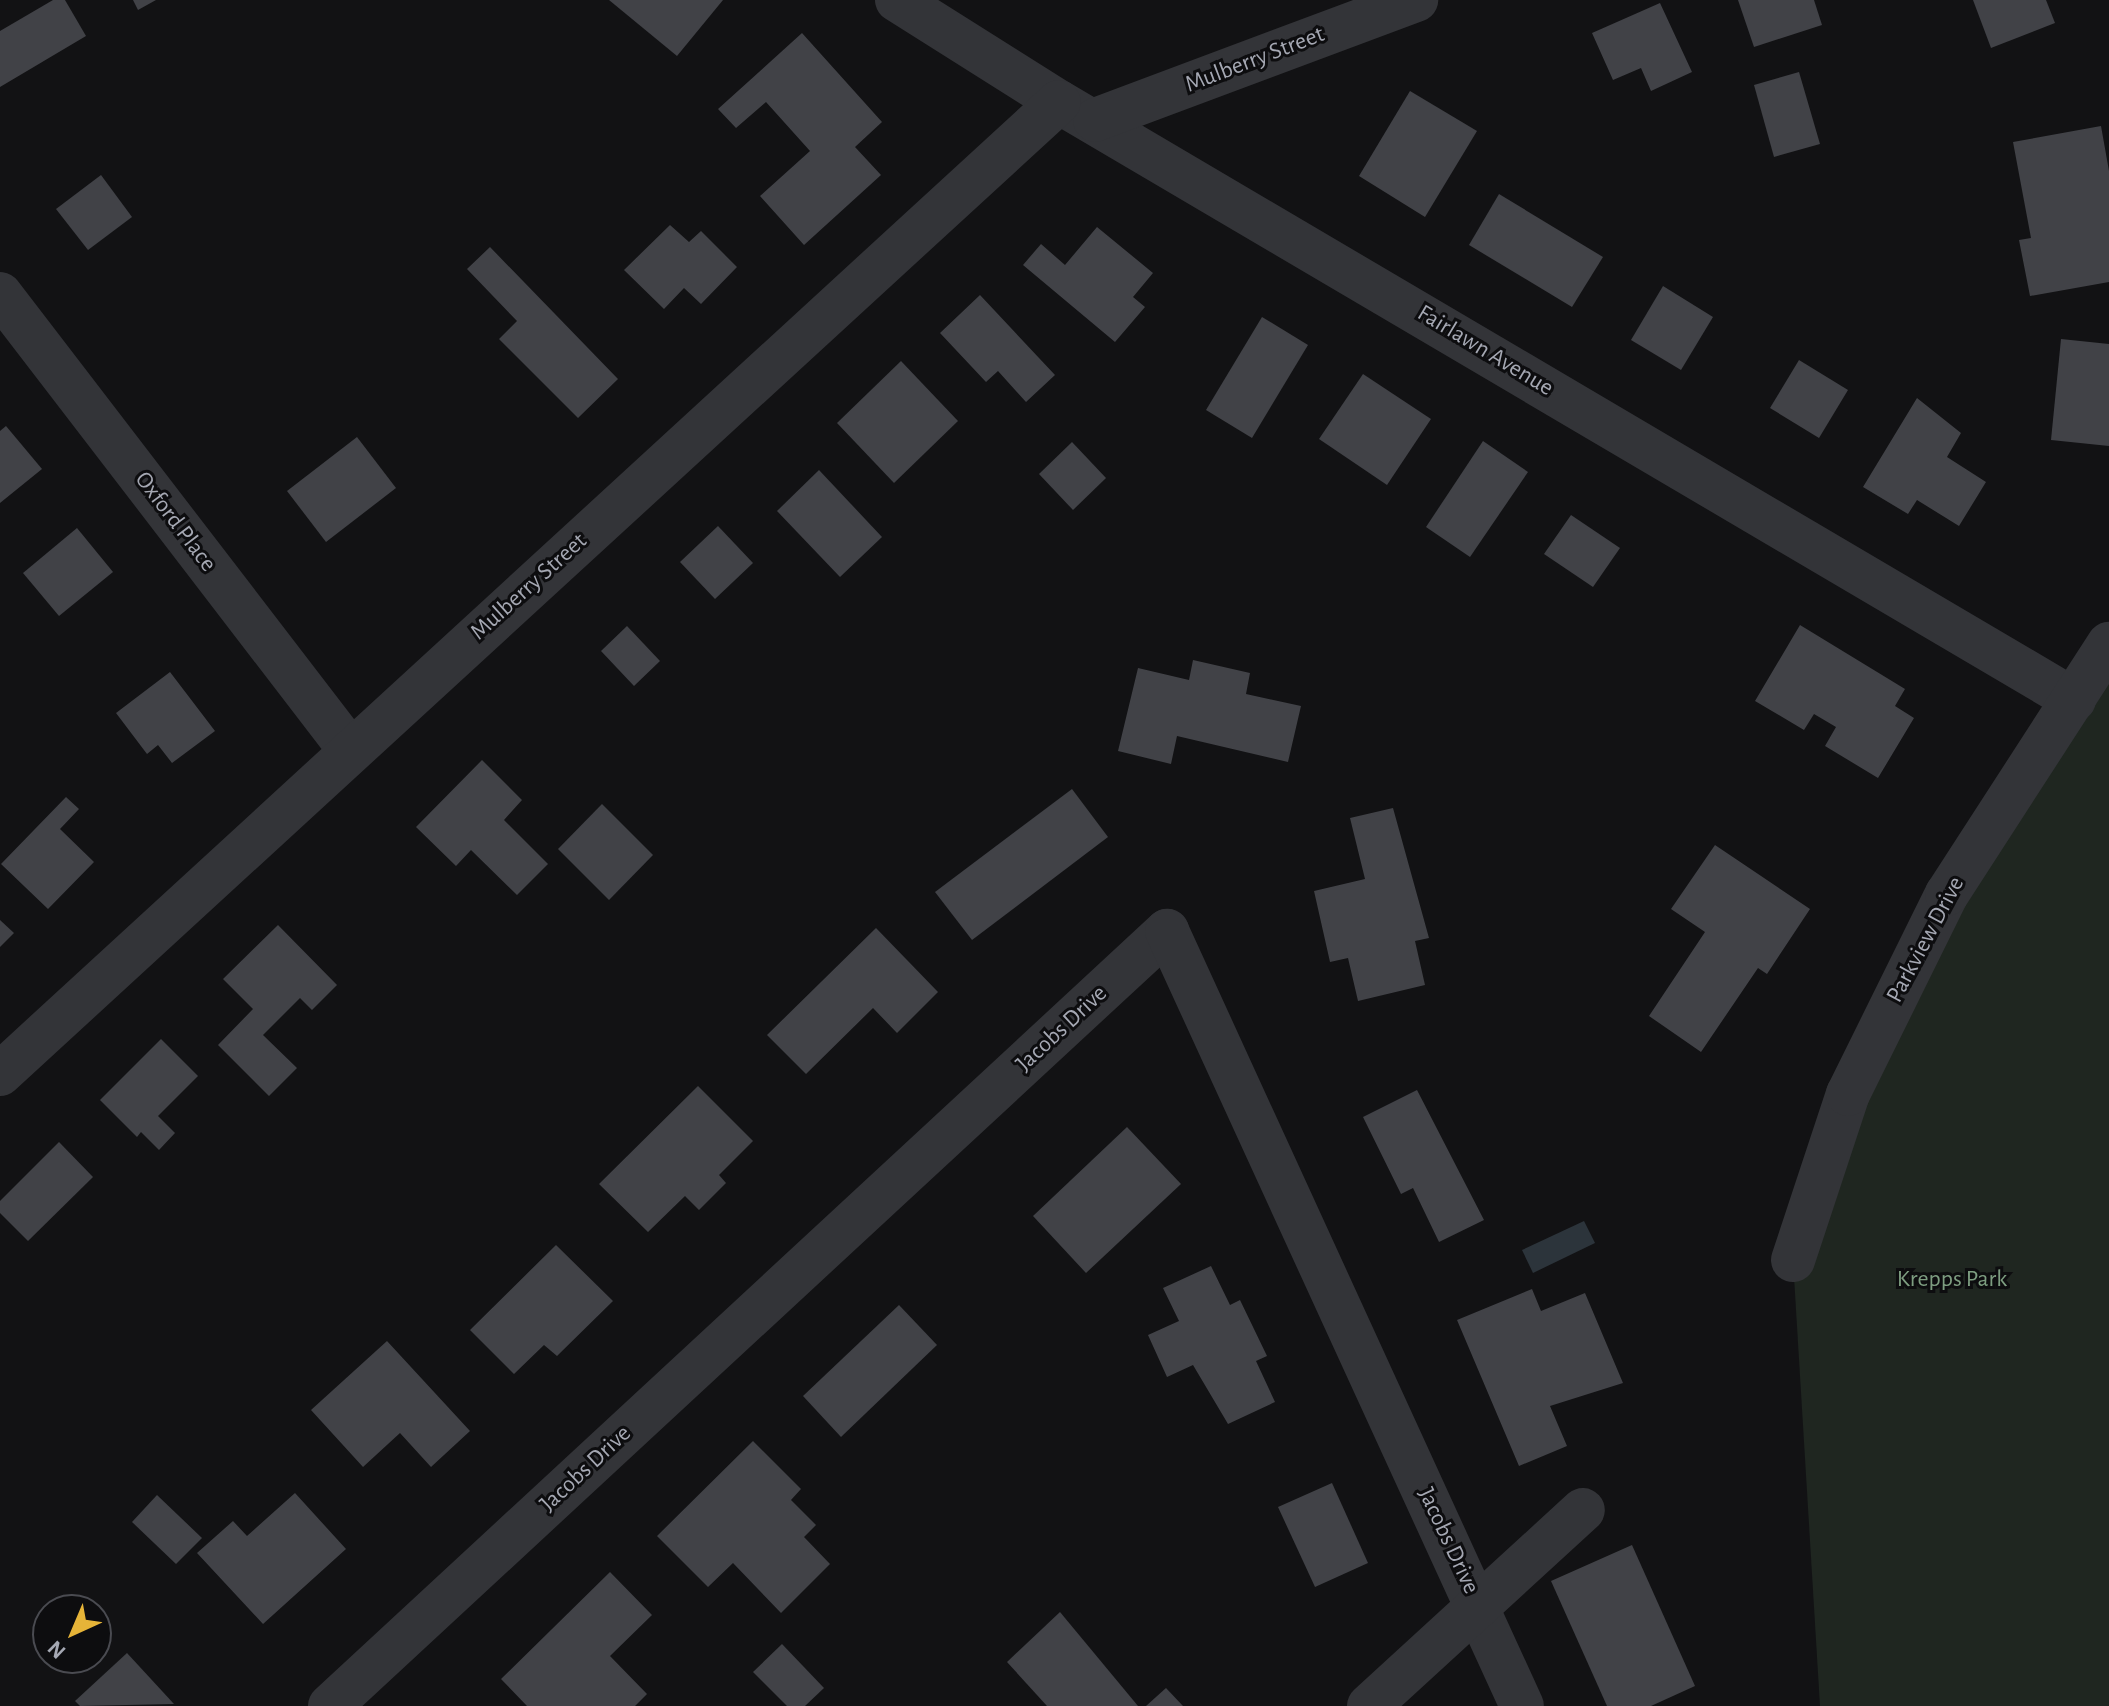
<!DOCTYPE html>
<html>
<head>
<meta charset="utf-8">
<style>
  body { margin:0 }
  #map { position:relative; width:2109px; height:1706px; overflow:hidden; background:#121214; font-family:"Alegreya Sans",sans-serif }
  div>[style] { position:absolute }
  .green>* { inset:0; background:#1f2620 }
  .water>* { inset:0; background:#2c343b }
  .building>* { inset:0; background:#414247 }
  .minor>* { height:44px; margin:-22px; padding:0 22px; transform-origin:22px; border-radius:22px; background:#333438 }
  span { translate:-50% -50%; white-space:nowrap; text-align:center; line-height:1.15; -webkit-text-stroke:6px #0d0d0f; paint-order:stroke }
  .street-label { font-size:24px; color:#a5a8b3 }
  .park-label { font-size:24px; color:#7d9d80 }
  .north { position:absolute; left:32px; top:1594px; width:80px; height:80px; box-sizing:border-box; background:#0d0d0f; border:2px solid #4a4b51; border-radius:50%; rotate:224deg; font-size:22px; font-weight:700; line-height:32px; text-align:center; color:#a5a8b3 }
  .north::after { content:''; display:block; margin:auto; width:28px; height:36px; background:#e6b438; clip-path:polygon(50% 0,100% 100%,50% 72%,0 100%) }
</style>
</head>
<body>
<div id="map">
  <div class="green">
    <i style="clip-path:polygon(2109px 644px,2109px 1706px,1820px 1706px,1793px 1260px,1848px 1094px)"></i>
  </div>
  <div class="water">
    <i style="clip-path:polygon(1584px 1221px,1595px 1243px,1533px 1273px,1522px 1250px)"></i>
  </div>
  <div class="building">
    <i style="clip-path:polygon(53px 0,65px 0,86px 36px,0 87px,0 31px)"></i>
    <i style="clip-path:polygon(133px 0,156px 0,138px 10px)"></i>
    <i style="clip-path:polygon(609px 0,723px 0,677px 56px)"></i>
    <i style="clip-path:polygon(1738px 0,1814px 0,1822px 25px,1754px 47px)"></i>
    <i style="clip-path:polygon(1973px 0,2046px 0,2055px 23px,1991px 48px)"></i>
    <i style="clip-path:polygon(1660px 3px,1692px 72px,1651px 91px,1641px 68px,1613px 80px,1592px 33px)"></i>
    <i style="clip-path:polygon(802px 33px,882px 122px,855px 147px,881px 175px,804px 245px,760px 196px,810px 151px,766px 102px,736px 128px,718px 109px)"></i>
    <i style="clip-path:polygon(1799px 72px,1820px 144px,1774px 157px,1754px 85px)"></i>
    <i style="clip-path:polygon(1410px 91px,1477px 131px,1425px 217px,1359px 176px)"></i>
    <i style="clip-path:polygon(2101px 126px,2109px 171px,2109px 282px,2030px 296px,2019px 240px,2031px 238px,2013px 142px)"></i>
    <i style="clip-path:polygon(101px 175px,132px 217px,88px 250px,56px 209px)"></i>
    <i style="clip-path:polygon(1499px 194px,1603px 257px,1572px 307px,1469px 245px)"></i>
    <i style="clip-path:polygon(670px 225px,689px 242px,701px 231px,737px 267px,701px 304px,684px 288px,664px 309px,624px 270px)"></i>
    <i style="clip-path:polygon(1097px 227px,1153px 273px,1133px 297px,1145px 307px,1115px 342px,1023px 265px,1041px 244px,1065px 265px)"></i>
    <i style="clip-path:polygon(490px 247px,618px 379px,578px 418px,499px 339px,517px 321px,467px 269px)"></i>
    <i style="clip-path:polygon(1663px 286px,1713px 317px,1681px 370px,1631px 340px)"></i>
    <i style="clip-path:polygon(980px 295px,1055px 375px,1026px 402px,998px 371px,986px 382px,940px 333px)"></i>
    <i style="clip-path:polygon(1262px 317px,1308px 345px,1252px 438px,1206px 410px)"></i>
    <i style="clip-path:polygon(2061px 339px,2109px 344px,2109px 446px,2051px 440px)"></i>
    <i style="clip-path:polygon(1799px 360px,1848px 390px,1819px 438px,1770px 408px)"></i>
    <i style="clip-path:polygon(901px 361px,958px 421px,894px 483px,837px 423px)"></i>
    <i style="clip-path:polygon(1363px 374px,1431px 419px,1387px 485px,1319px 439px)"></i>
    <i style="clip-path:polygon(1917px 398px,1961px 433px,1947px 457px,1986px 482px,1959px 526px,1917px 500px,1908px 514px,1863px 487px)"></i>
    <i style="clip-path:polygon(6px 426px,42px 469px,0 503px,0 431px)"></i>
    <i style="clip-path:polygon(357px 437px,396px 488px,326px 542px,287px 491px)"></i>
    <i style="clip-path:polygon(1483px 441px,1528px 472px,1470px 557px,1426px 527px)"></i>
    <i style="clip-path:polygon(1072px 442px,1106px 478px,1073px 510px,1039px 474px)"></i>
    <i style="clip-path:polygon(819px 470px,882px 537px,840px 577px,777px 511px)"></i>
    <i style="clip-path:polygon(1571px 515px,1620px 548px,1593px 587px,1544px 554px)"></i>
    <i style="clip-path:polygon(718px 526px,753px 563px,715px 599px,680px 562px)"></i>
    <i style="clip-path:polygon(77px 528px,113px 572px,59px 616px,23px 573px)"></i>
    <i style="clip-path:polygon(1800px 625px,1905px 689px,1895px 706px,1914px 718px,1878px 778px,1825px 746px,1836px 727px,1814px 714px,1804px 730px,1755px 701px)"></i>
    <i style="clip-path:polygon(627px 626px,660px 661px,634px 686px,601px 651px)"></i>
    <i style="clip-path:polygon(1193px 660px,1250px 673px,1246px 694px,1301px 706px,1288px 762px,1177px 736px,1171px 764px,1118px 751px,1138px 668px,1189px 680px)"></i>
    <i style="clip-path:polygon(170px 672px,215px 731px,172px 763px,158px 745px,147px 754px,116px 713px)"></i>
    <i style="clip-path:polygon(482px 760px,522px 800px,504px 820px,548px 864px,517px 895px,471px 850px,456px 866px,416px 827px)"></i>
    <i style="clip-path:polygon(1072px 789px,1108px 837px,972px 940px,935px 892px)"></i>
    <i style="clip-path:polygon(66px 797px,79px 809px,60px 829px,94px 862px,48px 909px,1px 864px)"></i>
    <i style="clip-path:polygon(602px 804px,653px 855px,609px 900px,558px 849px)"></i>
    <i style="clip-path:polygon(1393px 808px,1429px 938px,1415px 941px,1425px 985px,1358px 1001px,1348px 958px,1330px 962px,1314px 891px,1365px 879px,1350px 818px)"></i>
    <i style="clip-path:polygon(1715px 845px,1810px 909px,1767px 974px,1758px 968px,1701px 1052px,1649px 1016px,1705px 932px,1671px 909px)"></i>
    <i style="clip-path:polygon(0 920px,14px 933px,0 947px)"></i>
    <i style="clip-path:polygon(278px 925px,337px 985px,312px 1010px,300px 998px,263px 1035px,297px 1068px,269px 1096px,218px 1045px,253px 1009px,223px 979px)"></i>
    <i style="clip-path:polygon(876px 928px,938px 992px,897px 1033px,873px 1008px,806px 1074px,767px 1035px)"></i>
    <i style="clip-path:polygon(161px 1039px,198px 1076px,158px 1116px,175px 1133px,159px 1150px,141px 1132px,137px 1137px,100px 1100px)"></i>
    <i style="clip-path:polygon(698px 1086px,753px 1141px,719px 1175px,726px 1183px,699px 1210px,685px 1196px,648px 1232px,599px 1184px)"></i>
    <i style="clip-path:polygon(1417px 1090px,1484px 1220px,1439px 1242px,1413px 1188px,1401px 1194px,1363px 1117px)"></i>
    <i style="clip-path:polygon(1127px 1127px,1181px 1184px,1086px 1273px,1033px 1216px)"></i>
    <i style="clip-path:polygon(59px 1142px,93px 1177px,28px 1241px,0 1213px,0 1201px)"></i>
    <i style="clip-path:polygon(556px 1245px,613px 1301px,557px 1356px,544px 1345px,514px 1374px,470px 1330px)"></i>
    <i style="clip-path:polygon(1211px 1266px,1230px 1305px,1240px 1300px,1267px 1356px,1256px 1361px,1275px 1402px,1228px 1424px,1193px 1365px,1167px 1377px,1148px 1335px,1179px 1321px,1163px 1288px)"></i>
    <i style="clip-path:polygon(1532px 1289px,1541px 1311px,1585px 1293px,1623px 1383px,1550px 1406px,1567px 1446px,1519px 1466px,1457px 1320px)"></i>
    <i style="clip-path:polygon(899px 1305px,937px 1345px,841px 1437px,803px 1396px)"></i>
    <i style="clip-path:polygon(387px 1341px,470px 1431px,431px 1467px,400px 1433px,363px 1467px,311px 1410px)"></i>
    <i style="clip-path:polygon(753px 1441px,801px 1489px,791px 1500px,816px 1525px,804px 1537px,830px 1564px,781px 1613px,733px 1563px,708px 1587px,657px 1536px)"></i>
    <i style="clip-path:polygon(1332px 1483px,1368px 1563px,1315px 1587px,1278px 1507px)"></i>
    <i style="clip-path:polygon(295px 1493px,346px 1549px,263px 1624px,197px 1553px,233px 1521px,247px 1536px)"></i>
    <i style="clip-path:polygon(157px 1495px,202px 1538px,176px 1564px,132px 1522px)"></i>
    <i style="clip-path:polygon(1632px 1545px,1695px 1686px,1651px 1706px,1607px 1706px,1551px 1581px)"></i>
    <i style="clip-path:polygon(610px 1572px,652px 1615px,610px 1656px,647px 1694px,635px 1706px,527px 1706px,501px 1679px)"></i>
    <i style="clip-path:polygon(1060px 1612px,1138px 1706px,1047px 1706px,1007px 1662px)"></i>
    <i style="clip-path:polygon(782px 1644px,824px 1688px,805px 1706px,787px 1706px,753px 1672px)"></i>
    <i style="clip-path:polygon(127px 1653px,174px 1704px,80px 1706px,75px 1701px)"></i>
    <i style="clip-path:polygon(1166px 1688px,1183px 1706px,1146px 1706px)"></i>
  </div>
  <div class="minor">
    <i style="left:897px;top:0;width:191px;rotate:32.2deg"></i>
    <i style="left:1059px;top:102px;width:1178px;rotate:30.5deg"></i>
    <i style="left:1095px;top:120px;width:343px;rotate:-20.5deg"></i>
    <i style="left:0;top:294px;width:575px;rotate:52.49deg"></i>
    <i style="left:0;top:1074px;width:1437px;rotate:-42.55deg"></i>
    <i style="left:1793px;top:1260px;width:175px;rotate:-71.7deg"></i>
    <i style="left:1848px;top:1094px;width:223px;rotate:-63.7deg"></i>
    <i style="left:1947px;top:894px;width:298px;rotate:-57.1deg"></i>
    <i style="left:330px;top:1706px;width:1141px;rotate:-42.8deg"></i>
    <i style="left:1167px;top:931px;width:852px;rotate:65.39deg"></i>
    <i style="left:1369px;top:1706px;width:290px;rotate:-42.5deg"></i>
  </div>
  <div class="street-label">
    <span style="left:1255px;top:60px;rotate:-21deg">Mulberry Street</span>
    <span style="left:1485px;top:351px;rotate:31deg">Fairlawn Avenue</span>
    <span style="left:175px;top:522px;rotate:53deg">Oxford Place</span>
    <span style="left:529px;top:587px;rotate:-42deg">Mulberry Street</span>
    <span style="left:1926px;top:940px;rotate:-62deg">Parkview Drive</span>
    <span style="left:1062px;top:1029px;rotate:-43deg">Jacobs Drive</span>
    <span style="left:586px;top:1469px;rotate:-43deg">Jacobs Drive</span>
    <span style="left:1448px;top:1541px;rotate:65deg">Jacobs Drive</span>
  </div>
  <div class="park-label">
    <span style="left:1952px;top:1280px">Krepps Park</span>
  </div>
  <div class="north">N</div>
</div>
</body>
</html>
